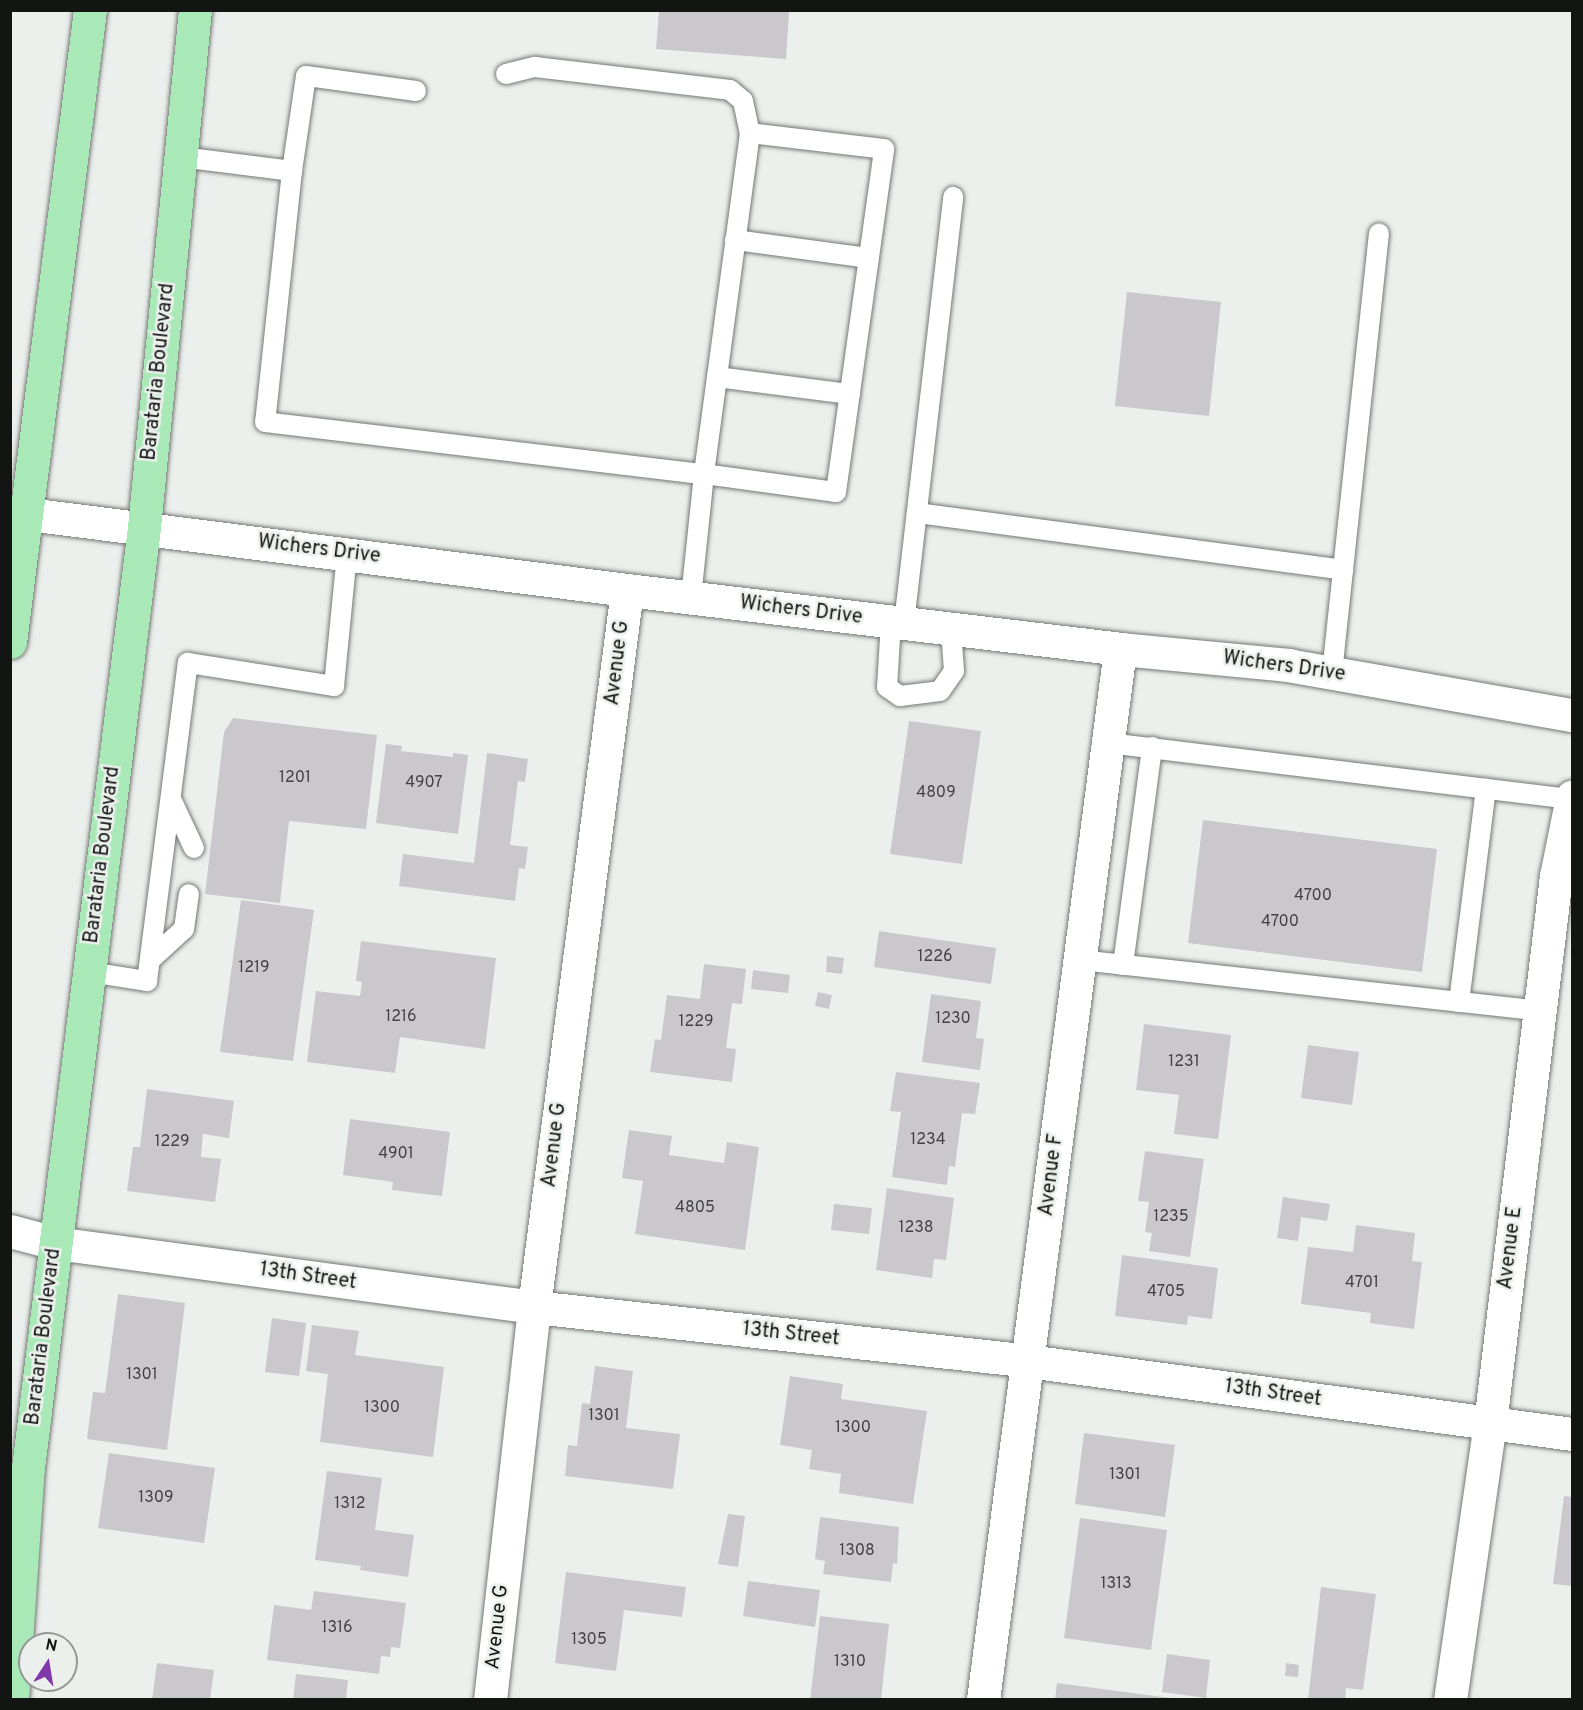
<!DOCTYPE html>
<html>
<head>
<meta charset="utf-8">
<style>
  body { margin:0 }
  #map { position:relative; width:1583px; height:1710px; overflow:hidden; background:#ecf0ed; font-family:Overpass,sans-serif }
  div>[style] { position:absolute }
  .building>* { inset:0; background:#cac8cc }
  .roads { filter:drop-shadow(0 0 2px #747875) drop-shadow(0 0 2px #747875) }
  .service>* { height:20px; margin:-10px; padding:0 10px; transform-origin:10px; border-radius:10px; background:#fff }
  .minor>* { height:33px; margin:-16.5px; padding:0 16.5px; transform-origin:16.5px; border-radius:16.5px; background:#fff }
  .tertiary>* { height:33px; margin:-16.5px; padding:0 16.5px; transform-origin:16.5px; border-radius:16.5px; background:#fff }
  .primary>* { height:33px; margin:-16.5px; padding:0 16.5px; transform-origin:16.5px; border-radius:16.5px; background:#a9e9b8 }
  span { translate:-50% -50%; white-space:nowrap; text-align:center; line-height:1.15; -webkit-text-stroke:5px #ecf0ed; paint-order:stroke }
  .number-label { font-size:16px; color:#414241 }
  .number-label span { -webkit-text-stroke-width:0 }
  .street-label { font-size:20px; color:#131513 }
  .frame { position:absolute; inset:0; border:12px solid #131513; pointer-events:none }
  .north { position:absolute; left:18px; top:1632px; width:60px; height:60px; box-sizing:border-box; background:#ecf0ed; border:2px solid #959896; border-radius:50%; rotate:12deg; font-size:16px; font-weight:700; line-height:24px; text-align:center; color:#131513 }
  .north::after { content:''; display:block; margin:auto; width:21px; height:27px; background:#8138aa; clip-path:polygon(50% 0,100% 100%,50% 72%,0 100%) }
</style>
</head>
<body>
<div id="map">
  <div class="building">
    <i style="clip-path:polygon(659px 10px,789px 12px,786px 59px,656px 49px)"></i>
    <i style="clip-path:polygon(1127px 292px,1221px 302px,1209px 416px,1115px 406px)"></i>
    <i style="clip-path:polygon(233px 718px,377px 735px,366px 829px,289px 821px,280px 903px,205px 894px,224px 732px)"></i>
    <i style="clip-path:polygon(909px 721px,981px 731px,962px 864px,890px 854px)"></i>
    <i style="clip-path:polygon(386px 744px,402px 746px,401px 751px,453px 757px,453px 753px,468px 755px,458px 834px,376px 823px)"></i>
    <i style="clip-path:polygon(487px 753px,528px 759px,525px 782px,518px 781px,510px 845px,528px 847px,525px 869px,519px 868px,515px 901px,399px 886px,403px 854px,474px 863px)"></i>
    <i style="clip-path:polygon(1203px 820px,1437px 849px,1422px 972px,1188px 943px)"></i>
    <i style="clip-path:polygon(241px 900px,314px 910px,293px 1061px,220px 1052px)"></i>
    <i style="clip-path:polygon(879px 931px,996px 948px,991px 984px,874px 967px)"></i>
    <i style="clip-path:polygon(361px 941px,496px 958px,485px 1049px,400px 1037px,395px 1073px,307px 1062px,316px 991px,360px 996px,362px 982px,356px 981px)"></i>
    <i style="clip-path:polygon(827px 956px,844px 958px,842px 974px,826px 972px)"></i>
    <i style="clip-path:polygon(704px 964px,746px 969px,742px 1004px,732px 1003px,726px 1048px,736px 1049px,732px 1082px,650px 1072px,655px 1039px,661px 1040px,667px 995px,700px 999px)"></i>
    <i style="clip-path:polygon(753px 970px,790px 975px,788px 993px,751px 989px)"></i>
    <i style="clip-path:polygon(818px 992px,832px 995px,829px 1009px,815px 1006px)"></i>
    <i style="clip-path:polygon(931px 994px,981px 1001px,976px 1038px,984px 1039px,980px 1070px,922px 1062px)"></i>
    <i style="clip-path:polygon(1144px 1024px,1231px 1035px,1218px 1139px,1174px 1134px,1179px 1095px,1136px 1090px)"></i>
    <i style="clip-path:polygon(1308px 1045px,1359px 1052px,1352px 1105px,1301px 1098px)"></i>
    <i style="clip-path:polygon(896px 1072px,980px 1083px,975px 1114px,962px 1113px,955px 1167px,949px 1166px,947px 1185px,892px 1177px,901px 1112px,890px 1111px)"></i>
    <i style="clip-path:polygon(147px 1089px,234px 1101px,229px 1138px,203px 1134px,201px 1157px,221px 1159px,215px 1202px,127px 1191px,133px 1147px,140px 1147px)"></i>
    <i style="clip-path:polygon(350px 1119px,450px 1132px,442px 1196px,392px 1190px,393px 1182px,343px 1175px)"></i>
    <i style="clip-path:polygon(629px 1130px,672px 1136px,669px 1155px,724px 1163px,727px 1142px,759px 1147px,745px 1250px,635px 1234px,643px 1181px,622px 1178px)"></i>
    <i style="clip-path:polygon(1145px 1151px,1204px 1159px,1190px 1257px,1149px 1251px,1152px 1233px,1145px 1232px,1149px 1202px,1138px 1201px)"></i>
    <i style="clip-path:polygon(887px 1188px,954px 1198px,946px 1260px,934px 1259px,932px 1278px,876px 1270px)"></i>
    <i style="clip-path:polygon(1283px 1197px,1330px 1204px,1327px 1221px,1301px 1217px,1298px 1241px,1277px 1238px)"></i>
    <i style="clip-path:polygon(834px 1204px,872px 1208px,869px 1234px,831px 1230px)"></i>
    <i style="clip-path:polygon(1356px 1225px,1415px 1233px,1412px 1261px,1422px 1262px,1414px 1329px,1370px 1323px,1371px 1313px,1301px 1304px,1308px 1247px,1353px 1252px)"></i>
    <i style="clip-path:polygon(1122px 1255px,1218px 1268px,1212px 1319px,1188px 1316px,1187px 1325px,1115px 1316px)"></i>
    <i style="clip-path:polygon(118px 1294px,185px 1303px,167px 1450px,87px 1439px,93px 1392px,105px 1393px)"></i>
    <i style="clip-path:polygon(272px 1318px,306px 1323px,299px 1376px,265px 1372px)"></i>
    <i style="clip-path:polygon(312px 1325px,359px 1331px,355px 1355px,444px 1367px,433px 1457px,320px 1442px,328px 1374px,306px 1371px)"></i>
    <i style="clip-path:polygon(595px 1366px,633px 1371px,626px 1428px,680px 1434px,673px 1489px,565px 1476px,568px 1445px,577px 1446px,582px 1403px,590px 1404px)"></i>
    <i style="clip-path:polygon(790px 1376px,843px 1384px,841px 1399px,927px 1411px,913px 1504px,839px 1493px,841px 1474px,809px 1469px,812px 1450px,780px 1445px)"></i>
    <i style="clip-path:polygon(1084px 1433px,1175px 1445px,1165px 1517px,1075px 1504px)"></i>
    <i style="clip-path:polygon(109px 1453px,215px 1468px,204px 1543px,98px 1528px)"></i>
    <i style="clip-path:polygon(327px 1471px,382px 1478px,375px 1530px,414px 1535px,408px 1577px,360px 1570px,361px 1566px,315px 1560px)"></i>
    <i style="clip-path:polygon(1564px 1496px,1572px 1497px,1572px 1586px,1553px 1584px)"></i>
    <i style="clip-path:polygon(728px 1514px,745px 1516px,738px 1567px,718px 1564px)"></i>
    <i style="clip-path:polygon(820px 1517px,899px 1527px,897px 1564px,893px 1563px,891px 1582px,823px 1574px,825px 1561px,815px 1559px)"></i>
    <i style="clip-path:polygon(1080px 1518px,1167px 1530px,1151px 1650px,1064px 1638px)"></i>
    <i style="clip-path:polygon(566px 1572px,686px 1587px,682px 1617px,624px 1610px,616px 1671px,555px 1663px)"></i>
    <i style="clip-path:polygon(748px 1581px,820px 1590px,815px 1627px,743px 1616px)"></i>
    <i style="clip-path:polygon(1321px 1587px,1376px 1594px,1363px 1690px,1346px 1688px,1345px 1700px,1308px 1700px)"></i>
    <i style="clip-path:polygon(314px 1591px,406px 1603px,400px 1648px,391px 1647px,390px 1657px,381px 1656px,379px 1674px,267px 1660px,274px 1605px,311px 1610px)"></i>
    <i style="clip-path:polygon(820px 1616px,889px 1624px,881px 1700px,810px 1700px)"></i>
    <i style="clip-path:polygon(1167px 1654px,1210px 1660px,1206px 1698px,1162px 1692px)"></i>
    <i style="clip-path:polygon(157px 1663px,214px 1670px,210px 1700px,152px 1700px)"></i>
    <i style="clip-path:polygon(1286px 1663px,1299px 1665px,1298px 1677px,1285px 1676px)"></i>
    <i style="clip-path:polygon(296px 1674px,348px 1680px,346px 1700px,293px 1700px)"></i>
    <i style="clip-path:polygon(1057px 1683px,1170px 1698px,1170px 1700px,1055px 1700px)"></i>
  </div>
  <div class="roads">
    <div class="service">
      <i style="left:506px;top:74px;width:30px;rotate:-14deg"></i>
      <i style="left:535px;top:67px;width:196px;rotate:6.7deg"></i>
      <i style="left:730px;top:90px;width:17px;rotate:40deg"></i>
      <i style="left:743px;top:101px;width:33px;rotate:78deg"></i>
      <i style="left:416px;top:91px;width:111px;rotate:-172.2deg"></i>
      <i style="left:306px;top:76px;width:96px;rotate:98.4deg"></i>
      <i style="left:292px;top:171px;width:252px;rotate:96.1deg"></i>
      <i style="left:265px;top:422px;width:442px;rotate:6.8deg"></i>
      <i style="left:704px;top:474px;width:133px;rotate:7.8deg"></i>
      <i style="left:836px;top:492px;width:346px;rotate:-82deg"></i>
      <i style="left:884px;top:149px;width:135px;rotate:-173.2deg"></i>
      <i style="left:750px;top:133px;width:344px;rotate:97.7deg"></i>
      <i style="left:704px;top:474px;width:125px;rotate:96deg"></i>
      <i style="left:181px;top:157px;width:112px;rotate:7.2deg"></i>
      <i style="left:735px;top:240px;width:135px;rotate:7.7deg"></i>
      <i style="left:717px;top:377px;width:134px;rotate:7.3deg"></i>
      <i style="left:917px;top:513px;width:430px;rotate:7.6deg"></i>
      <i style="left:891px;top:622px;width:65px;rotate:93.5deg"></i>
      <i style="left:887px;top:687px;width:16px;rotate:35deg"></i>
      <i style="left:900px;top:696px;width:40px;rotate:-7.1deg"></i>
      <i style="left:940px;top:691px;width:24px;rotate:-55deg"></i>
      <i style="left:954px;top:671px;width:42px;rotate:-94.1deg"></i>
      <i style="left:904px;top:623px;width:429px;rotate:-83.4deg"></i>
      <i style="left:1332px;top:673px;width:442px;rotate:-83.9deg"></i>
      <i style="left:1108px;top:743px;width:467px;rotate:6.9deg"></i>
      <i style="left:171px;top:799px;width:54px;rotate:64.9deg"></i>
      <i style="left:150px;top:960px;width:46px;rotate:-42.4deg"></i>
      <i style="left:184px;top:929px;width:35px;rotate:-82deg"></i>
      <i style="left:1080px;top:960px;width:463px;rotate:6.3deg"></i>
      <i style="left:1123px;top:965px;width:220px;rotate:-82.4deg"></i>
      <i style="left:89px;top:972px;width:59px;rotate:8.8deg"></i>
      <i style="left:147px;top:981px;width:321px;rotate:-82.7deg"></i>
      <i style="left:188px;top:663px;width:148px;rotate:9deg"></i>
      <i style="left:334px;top:686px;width:133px;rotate:-84.4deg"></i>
      <i style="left:1459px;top:1002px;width:215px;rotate:-82.8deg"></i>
    </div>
    <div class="minor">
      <i style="left:10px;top:1231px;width:47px;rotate:14.9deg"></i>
      <i style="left:55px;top:1243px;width:483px;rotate:7.6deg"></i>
      <i style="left:534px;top:1307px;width:497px;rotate:6.2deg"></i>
      <i style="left:1028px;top:1361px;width:549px;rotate:7.64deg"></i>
      <i style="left:490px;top:1700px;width:395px;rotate:-83.6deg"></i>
      <i style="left:534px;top:1307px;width:723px;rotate:-82.61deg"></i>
      <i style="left:983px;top:1700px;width:1060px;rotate:-82.57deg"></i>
      <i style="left:1450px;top:1700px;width:280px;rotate:-81.8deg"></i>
      <i style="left:1490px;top:1423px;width:551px;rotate:-83.12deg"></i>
      <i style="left:1556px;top:876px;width:81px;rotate:-78.6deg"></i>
    </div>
    <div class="tertiary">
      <i style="left:28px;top:514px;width:604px;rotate:7.23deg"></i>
      <i style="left:627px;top:590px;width:497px;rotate:6.8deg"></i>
      <i style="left:1120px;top:649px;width:169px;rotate:5.4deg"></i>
      <i style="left:1288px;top:665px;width:288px;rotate:10deg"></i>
    </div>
    <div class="primary">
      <i style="left:10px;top:642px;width:637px;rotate:-82.79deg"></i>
      <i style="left:12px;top:1700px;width:233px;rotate:-86.1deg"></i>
      <i style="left:28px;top:1468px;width:948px;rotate:-82.97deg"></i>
      <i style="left:144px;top:527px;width:520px;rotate:-84.37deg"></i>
    </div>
  </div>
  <div class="number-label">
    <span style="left:295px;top:778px">1201</span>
    <span style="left:424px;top:783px">4907</span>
    <span style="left:936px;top:793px">4809</span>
    <span style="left:1313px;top:896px">4700</span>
    <span style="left:1280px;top:922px">4700</span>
    <span style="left:935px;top:957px">1226</span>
    <span style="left:254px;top:968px">1219</span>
    <span style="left:401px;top:1017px">1216</span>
    <span style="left:953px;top:1019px">1230</span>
    <span style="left:696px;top:1022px">1229</span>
    <span style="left:1184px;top:1062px">1231</span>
    <span style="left:928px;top:1140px">1234</span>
    <span style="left:172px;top:1142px">1229</span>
    <span style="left:396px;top:1154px">4901</span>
    <span style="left:695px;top:1208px">4805</span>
    <span style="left:1171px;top:1217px">1235</span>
    <span style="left:916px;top:1228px">1238</span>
    <span style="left:1362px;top:1283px">4701</span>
    <span style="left:1166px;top:1292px">4705</span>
    <span style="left:142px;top:1375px">1301</span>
    <span style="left:382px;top:1408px">1300</span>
    <span style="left:604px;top:1416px">1301</span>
    <span style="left:853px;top:1428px">1300</span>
    <span style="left:1125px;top:1475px">1301</span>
    <span style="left:156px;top:1498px">1309</span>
    <span style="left:350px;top:1504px">1312</span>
    <span style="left:857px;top:1551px">1308</span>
    <span style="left:1116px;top:1584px">1313</span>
    <span style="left:337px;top:1628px">1316</span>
    <span style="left:589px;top:1640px">1305</span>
    <span style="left:850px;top:1662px">1310</span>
  </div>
  <div class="street-label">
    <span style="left:159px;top:372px;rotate:-84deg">Barataria Boulevard</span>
    <span style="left:319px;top:550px;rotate:7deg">Wichers Drive</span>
    <span style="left:801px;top:611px;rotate:7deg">Wichers Drive</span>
    <span style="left:618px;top:663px;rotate:-83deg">Avenue G</span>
    <span style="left:1284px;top:667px;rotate:8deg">Wichers Drive</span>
    <span style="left:103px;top:855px;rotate:-83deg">Barataria Boulevard</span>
    <span style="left:555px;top:1145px;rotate:-83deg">Avenue G</span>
    <span style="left:1052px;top:1175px;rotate:-83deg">Avenue F</span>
    <span style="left:1511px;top:1248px;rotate:-83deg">Avenue E</span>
    <span style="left:308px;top:1277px;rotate:8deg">13th Street</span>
    <span style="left:791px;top:1335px;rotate:6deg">13th Street</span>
    <span style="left:44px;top:1337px;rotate:-83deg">Barataria Boulevard</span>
    <span style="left:1273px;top:1394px;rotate:8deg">13th Street</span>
    <span style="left:498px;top:1627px;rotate:-84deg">Avenue G</span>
  </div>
  <div class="frame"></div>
  <div class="north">N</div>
</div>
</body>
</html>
